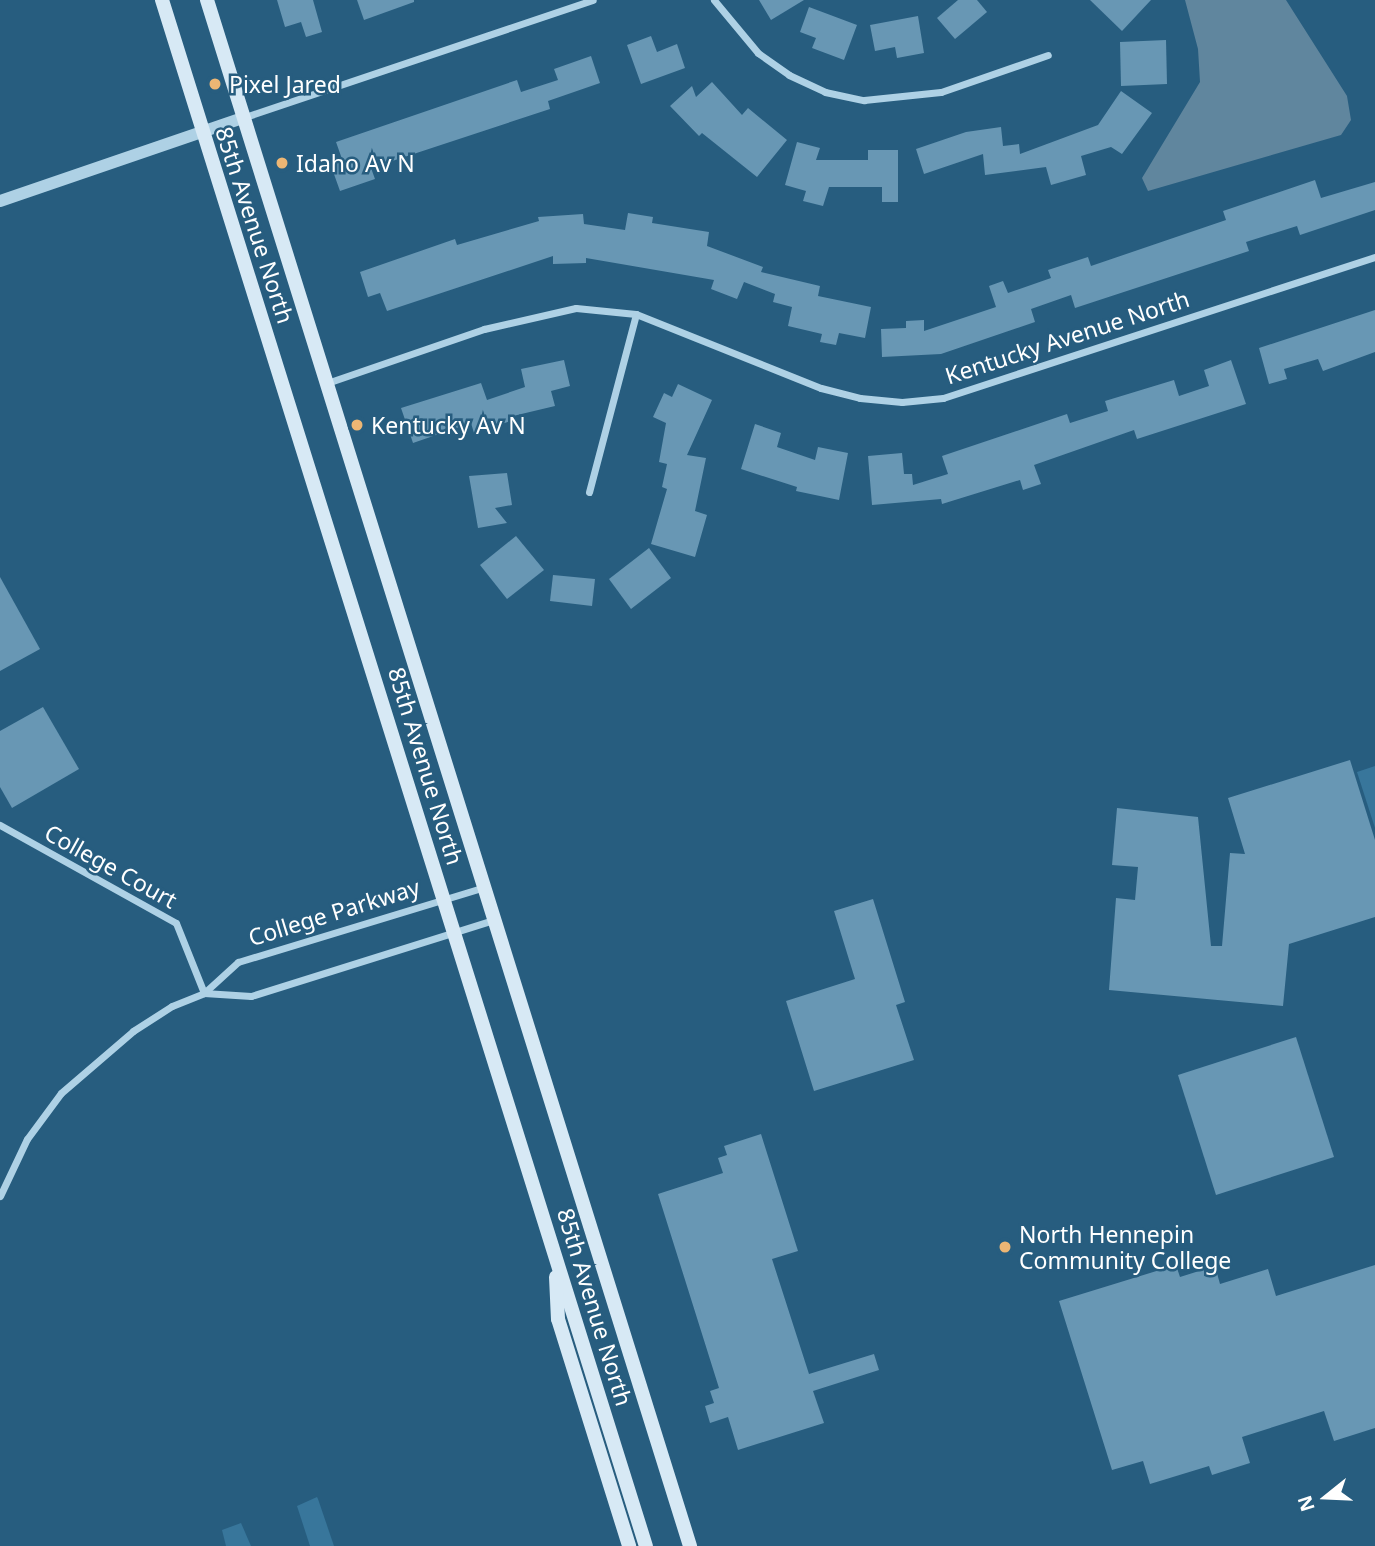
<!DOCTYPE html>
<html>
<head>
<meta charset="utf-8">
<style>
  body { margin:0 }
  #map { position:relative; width:1375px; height:1546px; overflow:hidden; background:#275d7f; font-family:"Noto Sans",sans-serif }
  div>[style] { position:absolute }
  .green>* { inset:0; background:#38769b }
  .water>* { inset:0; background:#60869e }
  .building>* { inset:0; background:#6897b4 }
  .minor>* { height:7px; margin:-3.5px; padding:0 3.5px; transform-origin:3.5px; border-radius:3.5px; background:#aed1e5 }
  .tertiary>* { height:12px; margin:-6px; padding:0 6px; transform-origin:6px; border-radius:6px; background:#aed1e5 }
  .secondary>* { height:14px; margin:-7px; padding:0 7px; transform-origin:7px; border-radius:7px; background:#d7e9f5 }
  .dots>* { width:19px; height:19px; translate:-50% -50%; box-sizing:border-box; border:4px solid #275d7f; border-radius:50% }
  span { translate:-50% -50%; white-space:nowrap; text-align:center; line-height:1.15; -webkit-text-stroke:5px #275d7f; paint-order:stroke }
  .poi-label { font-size:23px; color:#fff }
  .left { translate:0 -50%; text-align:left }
  .street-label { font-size:23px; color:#fff }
  .north { position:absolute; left:1291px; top:1462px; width:70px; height:70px; -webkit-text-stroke:5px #275d7f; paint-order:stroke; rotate:252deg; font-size:19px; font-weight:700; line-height:28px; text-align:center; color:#fff }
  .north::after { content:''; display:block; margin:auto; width:24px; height:32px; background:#fff; clip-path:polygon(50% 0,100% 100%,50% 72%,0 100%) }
</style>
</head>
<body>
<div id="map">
  <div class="green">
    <i style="clip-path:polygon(1375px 766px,1375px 828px,1357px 772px)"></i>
    <i style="clip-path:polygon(317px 1497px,318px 1499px,334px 1546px,310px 1546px,297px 1506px)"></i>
    <i style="clip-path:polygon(241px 1523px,251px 1546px,226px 1546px,222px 1530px)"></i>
  </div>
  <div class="water">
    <i style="clip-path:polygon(1185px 0,1286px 0,1347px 96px,1351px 120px,1341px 135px,1148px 191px,1142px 178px,1200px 82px,1198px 49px)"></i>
  </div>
  <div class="building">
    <i style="clip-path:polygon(277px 0,313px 0,322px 32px,306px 37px,301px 22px,285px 27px)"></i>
    <i style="clip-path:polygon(357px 0,414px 0,414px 2px,364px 20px)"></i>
    <i style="clip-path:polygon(759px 0,804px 0,771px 20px)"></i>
    <i style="clip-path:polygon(958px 0,977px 0,987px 12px,955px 39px,937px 18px)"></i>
    <i style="clip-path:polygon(1090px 0,1151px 0,1122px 31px)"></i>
    <i style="clip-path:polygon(809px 7px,857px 25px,844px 60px,812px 48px,816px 38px,800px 32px)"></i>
    <i style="clip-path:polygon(918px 16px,924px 53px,897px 58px,895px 47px,875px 51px,870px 25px)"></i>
    <i style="clip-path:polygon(651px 36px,657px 52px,677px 44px,685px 68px,641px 84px,627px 45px)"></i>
    <i style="clip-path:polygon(1166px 40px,1167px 84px,1121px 86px,1120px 42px)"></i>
    <i style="clip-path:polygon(591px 56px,600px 83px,548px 101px,550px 109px,371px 168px,375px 179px,340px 191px,330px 163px,342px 159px,336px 142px,517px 80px,521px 92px,558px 80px,554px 69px)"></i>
    <i style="clip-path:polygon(712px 82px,742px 115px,748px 108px,787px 140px,757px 177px,702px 133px,699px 136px,670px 106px,692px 86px,696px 97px)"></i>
    <i style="clip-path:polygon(1121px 91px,1152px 113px,1122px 154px,1111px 147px,1081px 156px,1086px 175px,1051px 185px,1046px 167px,985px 175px,983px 154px,924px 174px,916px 149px,966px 132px,1001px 127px,1003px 146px,1019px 144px,1020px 154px,1098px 125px)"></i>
    <i style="clip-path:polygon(797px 142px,820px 148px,816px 160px,868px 160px,868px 150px,898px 150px,898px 202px,882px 202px,882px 187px,829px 187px,823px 206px,803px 201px,806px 191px,785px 185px)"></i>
    <i style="clip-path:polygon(1315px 180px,1321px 198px,1375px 182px,1375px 210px,1300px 235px,1297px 226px,1246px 242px,1249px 251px,1075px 308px,1071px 295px,1031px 309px,1035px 322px,941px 354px,882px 357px,881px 329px,906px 328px,906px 321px,924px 320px,924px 331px,996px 307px,989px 286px,1003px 281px,1008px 293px,1051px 278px,1048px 270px,1088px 257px,1091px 266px,1226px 220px,1223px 211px)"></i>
    <i style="clip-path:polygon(628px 213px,653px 217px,652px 223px,709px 232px,707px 246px,763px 267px,761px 272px,820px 286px,818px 296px,871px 307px,865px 338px,839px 333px,836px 345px,820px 342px,822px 334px,788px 326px,792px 307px,773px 302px,775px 294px,744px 282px,737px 299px,711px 289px,714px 280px,586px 258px,586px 263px,553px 264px,553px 256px,387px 311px,380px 293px,368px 297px,360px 272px,455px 239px,457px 245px,539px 221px,538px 217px,583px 214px,584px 224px,625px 230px)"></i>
    <i style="clip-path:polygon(1375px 310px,1375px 352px,1323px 371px,1318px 359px,1284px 369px,1287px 379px,1269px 384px,1259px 348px)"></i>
    <i style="clip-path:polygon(564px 360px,570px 386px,551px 391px,555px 406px,513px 416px,514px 420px,474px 433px,471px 423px,413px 443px,401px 408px,481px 383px,487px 400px,525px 387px,521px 369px)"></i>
    <i style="clip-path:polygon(1231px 360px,1246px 404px,1137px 439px,1134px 430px,1034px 465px,1041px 484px,1023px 490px,1020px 480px,942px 504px,941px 499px,872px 505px,868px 456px,902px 453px,904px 474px,912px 474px,913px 485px,948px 474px,942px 456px,1067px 414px,1070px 423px,1108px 411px,1105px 401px,1174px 380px,1179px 396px,1209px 386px,1204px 370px)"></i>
    <i style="clip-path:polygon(678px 384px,712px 400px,687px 455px,706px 458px,695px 511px,707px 515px,695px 557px,651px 544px,667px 489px,662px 487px,667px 464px,659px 462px,666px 423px,653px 417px,664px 393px,672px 397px)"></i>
    <i style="clip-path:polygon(755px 424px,781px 433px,777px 447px,815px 460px,818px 447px,848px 453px,839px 500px,796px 491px,797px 487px,741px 469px)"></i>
    <i style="clip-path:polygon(507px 473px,512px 505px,495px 508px,507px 523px,478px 528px,469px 476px)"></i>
    <i style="clip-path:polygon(516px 536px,544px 570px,507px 599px,480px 565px)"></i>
    <i style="clip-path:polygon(649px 548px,671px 578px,631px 609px,609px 579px)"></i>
    <i style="clip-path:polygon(553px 575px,595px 579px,592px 606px,550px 601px)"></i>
    <i style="clip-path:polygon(0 577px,40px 649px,0 671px)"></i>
    <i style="clip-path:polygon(43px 707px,79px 769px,12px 808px,0 787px,0 731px)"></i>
    <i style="clip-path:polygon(1350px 760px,1375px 840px,1375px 917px,1289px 944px,1283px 1006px,1109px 990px,1116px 898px,1135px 900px,1138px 867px,1112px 865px,1117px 808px,1198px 817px,1211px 946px,1222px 946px,1230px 853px,1245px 854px,1228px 798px)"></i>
    <i style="clip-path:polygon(873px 899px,905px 1002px,896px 1005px,914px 1060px,814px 1091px,786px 1001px,855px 979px,834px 911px)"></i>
    <i style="clip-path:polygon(1296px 1037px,1334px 1157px,1216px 1195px,1178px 1075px)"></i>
    <i style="clip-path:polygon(761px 1134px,798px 1251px,772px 1259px,809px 1374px,874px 1354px,879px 1370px,813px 1391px,824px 1423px,738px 1450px,728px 1417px,710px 1423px,705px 1406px,714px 1403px,710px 1391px,719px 1388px,658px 1194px,723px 1173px,718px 1158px,727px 1155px,724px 1146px)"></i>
    <i style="clip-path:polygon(1176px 1265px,1180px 1277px,1215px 1266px,1220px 1284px,1268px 1269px,1276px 1296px,1375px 1265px,1375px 1428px,1334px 1441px,1324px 1411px,1242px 1437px,1250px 1463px,1212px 1475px,1209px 1466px,1150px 1484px,1143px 1461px,1112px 1470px,1059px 1301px)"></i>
  </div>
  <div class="minor">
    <i style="left:714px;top:0;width:69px;rotate:50.3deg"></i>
    <i style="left:758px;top:53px;width:38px;rotate:35deg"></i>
    <i style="left:789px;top:75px;width:40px;rotate:25deg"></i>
    <i style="left:825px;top:92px;width:40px;rotate:12deg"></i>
    <i style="left:864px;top:100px;width:77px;rotate:-5.9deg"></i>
    <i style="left:941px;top:92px;width:113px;rotate:-19.1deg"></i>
    <i style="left:242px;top:118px;width:370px;rotate:-18.6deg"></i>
    <i style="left:327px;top:383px;width:166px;rotate:-19deg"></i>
    <i style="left:484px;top:329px;width:94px;rotate:-12.9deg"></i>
    <i style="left:576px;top:308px;width:60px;rotate:5.7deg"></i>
    <i style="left:636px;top:314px;width:199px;rotate:21.8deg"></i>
    <i style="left:821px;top:388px;width:40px;rotate:14.4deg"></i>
    <i style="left:860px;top:398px;width:42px;rotate:5.4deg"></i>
    <i style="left:902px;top:402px;width:41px;rotate:-5.6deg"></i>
    <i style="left:943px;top:398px;width:454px;rotate:-18.1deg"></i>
    <i style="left:589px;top:492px;width:184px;rotate:-75.2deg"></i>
    <i style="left:0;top:825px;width:201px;rotate:29.1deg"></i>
    <i style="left:176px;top:923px;width:75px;rotate:68.2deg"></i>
    <i style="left:204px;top:993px;width:47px;rotate:3.7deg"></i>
    <i style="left:251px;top:996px;width:257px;rotate:-17.4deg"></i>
    <i style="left:0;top:1196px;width:63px;rotate:-64.7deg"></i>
    <i style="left:27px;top:1139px;width:57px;rotate:-53.5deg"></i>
    <i style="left:61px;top:1093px;width:95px;rotate:-40.7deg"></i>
    <i style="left:133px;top:1031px;width:46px;rotate:-32.7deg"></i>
    <i style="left:172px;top:1006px;width:35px;rotate:-22deg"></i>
    <i style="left:204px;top:993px;width:46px;rotate:-42.4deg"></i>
    <i style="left:238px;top:962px;width:258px;rotate:-16.9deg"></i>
  </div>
  <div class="tertiary">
    <i style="left:0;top:201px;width:256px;rotate:-18.9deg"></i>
  </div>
  <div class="secondary">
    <i style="left:162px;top:0;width:1620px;rotate:72.62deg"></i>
    <i style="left:207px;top:0;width:1620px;rotate:72.65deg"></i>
    <i style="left:556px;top:1277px;width:42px;rotate:87.3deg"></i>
    <i style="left:558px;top:1319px;width:238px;rotate:72.6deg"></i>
  </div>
  <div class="dots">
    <i style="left:215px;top:84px;background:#edb674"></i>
    <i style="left:282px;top:163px;background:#edb674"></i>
    <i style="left:357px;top:425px;background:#edb674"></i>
    <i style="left:1005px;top:1247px;background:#edb674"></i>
  </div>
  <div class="poi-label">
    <span class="left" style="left:229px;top:84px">Pixel Jared</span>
    <span class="left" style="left:296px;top:163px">Idaho Av N</span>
    <span class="left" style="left:371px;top:425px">Kentucky Av N</span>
    <span class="left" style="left:1019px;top:1247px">North Hennepin<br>Community College</span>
  </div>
  <div class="street-label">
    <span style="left:255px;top:225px;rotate:72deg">85th Avenue North</span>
    <span style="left:1067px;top:337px;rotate:-18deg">Kentucky Avenue North</span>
    <span style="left:426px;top:766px;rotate:73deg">85th Avenue North</span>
    <span style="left:111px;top:866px;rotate:29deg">College Court</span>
    <span style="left:334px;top:912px;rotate:-17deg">College Parkway</span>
    <span style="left:595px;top:1307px;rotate:73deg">85th Avenue North</span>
  </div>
  <div class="north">N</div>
</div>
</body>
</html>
